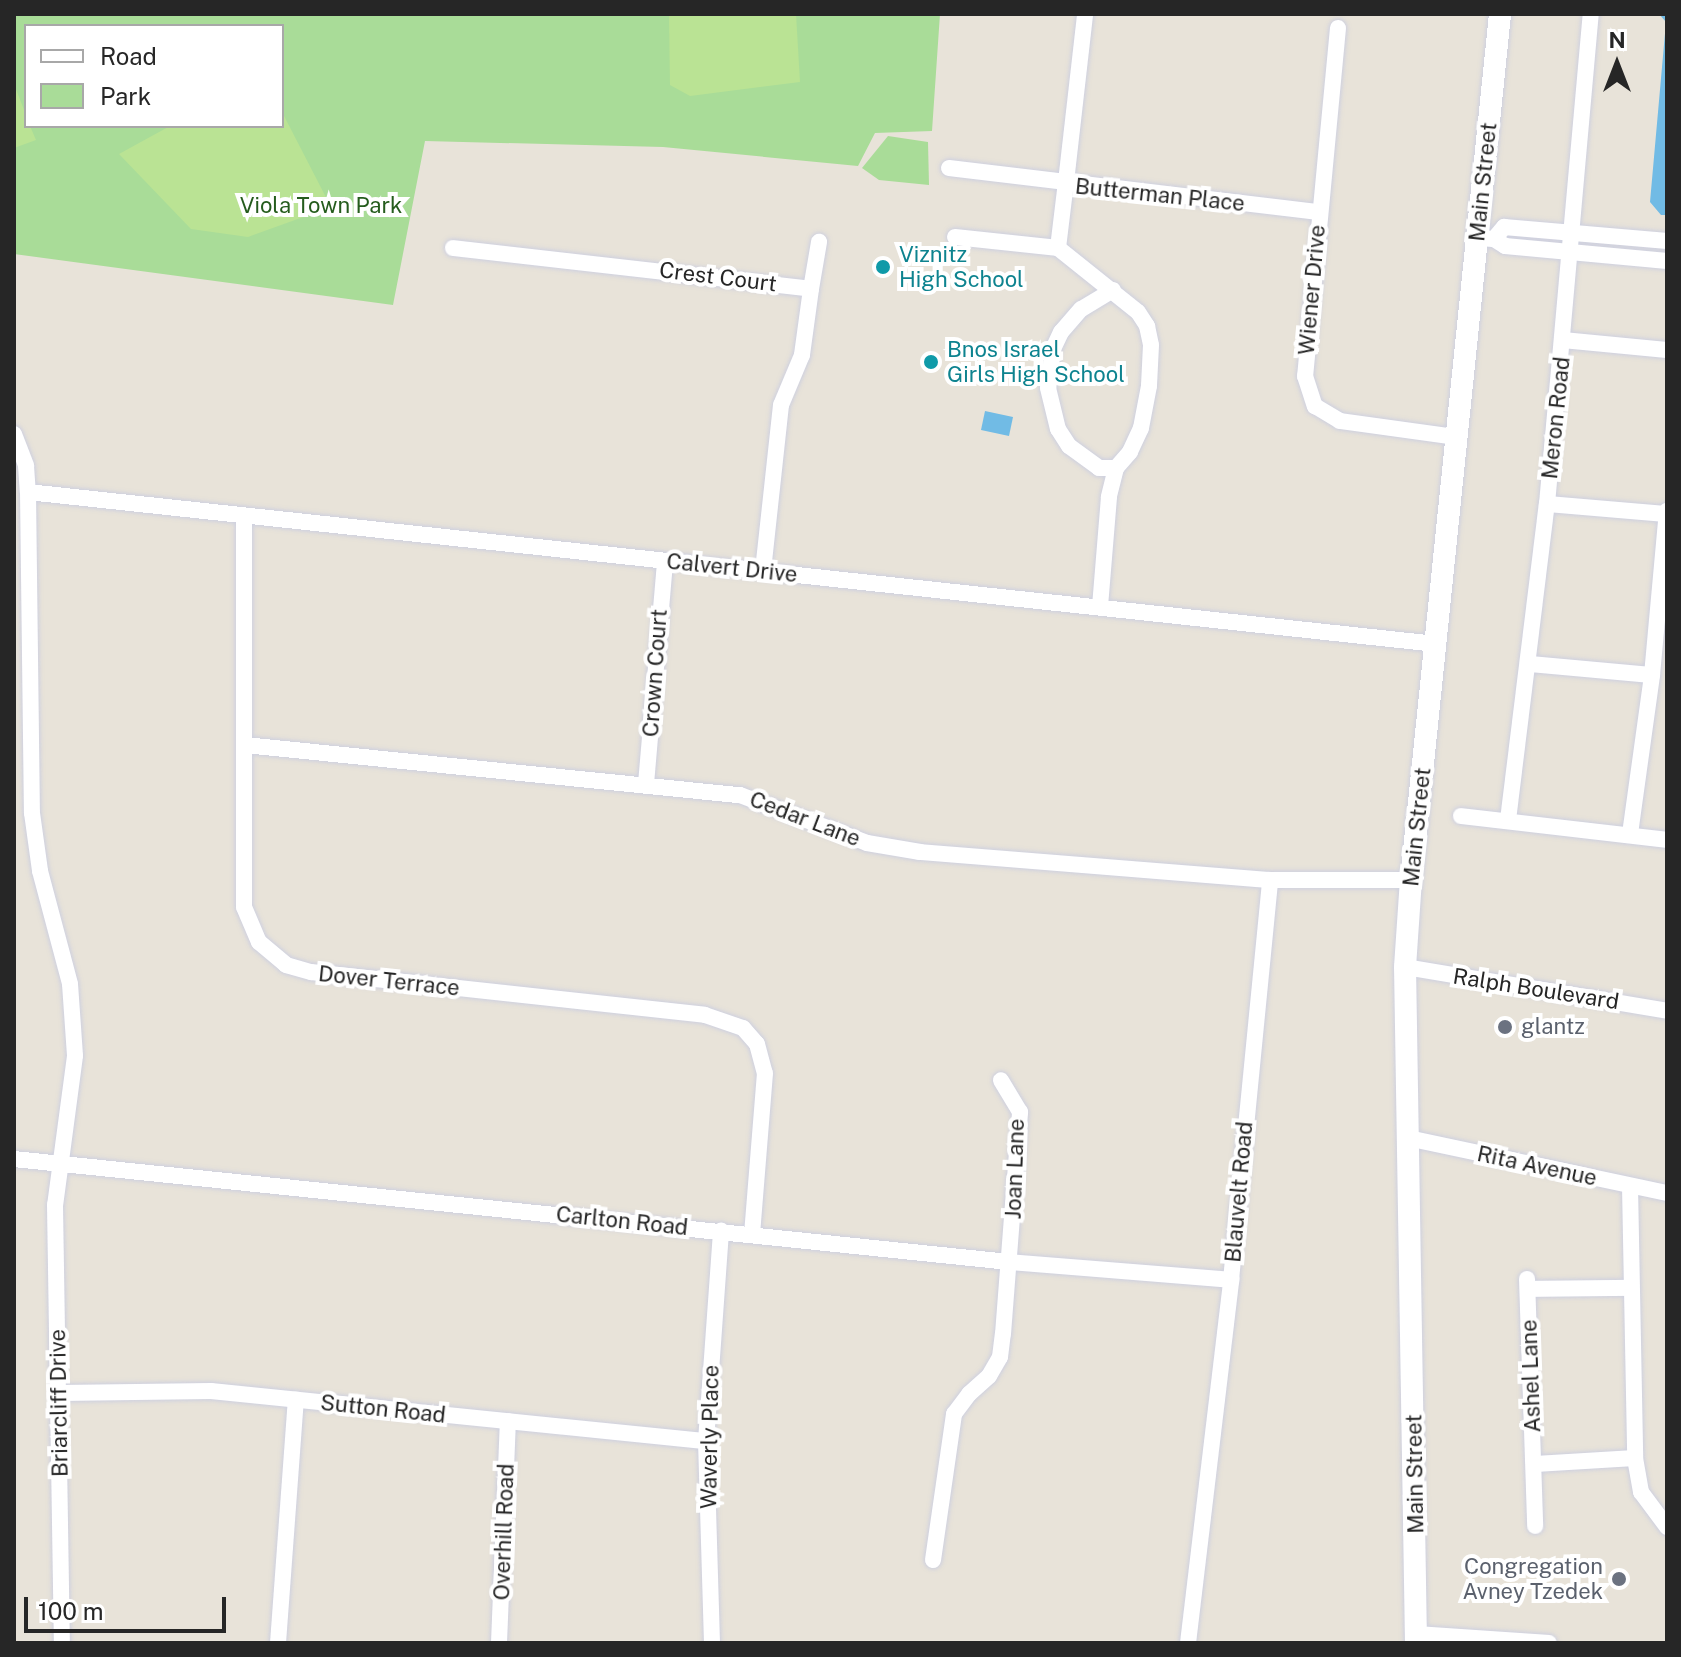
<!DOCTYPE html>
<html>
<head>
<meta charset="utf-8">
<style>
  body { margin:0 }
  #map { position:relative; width:1681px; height:1657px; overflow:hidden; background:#e8e3d9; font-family:"Public Sans",sans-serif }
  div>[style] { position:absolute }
  .green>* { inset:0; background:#a9dc98 }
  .pitch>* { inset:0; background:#bae394 }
  .water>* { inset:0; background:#71bbe5 }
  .roads { filter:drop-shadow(0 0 2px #ced0df) drop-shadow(0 0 2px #ced0df) }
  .street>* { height:16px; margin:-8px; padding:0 8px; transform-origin:8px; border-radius:8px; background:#fff }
  .secondary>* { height:22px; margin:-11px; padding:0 11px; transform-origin:11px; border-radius:11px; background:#fff }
  .dots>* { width:22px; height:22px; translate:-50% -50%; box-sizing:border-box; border:4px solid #fff; border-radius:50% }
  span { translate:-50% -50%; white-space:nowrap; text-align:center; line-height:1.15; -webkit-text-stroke:8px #fff; paint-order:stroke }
  .street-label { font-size:22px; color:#262626 }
  .park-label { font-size:22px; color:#255c1d }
  .culture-label { font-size:22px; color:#0d838f }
  .left { translate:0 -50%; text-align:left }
  .worship-label { font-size:22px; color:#5b616d }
  .right { translate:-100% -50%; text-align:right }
  .frame { position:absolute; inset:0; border:16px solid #262626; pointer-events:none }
  .legend { position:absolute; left:24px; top:24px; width:260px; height:104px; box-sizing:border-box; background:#fff; border:2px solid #a8a8a8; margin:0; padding:10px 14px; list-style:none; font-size:24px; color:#262626 }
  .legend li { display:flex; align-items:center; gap:16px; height:40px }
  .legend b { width:40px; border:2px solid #a8a8a8 }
  .north { position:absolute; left:1577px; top:24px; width:80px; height:80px; -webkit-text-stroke:6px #fff; paint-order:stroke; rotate:0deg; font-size:22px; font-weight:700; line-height:32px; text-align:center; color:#262626 }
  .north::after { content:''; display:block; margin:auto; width:28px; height:36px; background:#262626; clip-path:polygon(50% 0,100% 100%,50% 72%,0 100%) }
  .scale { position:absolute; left:24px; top:1597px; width:202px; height:36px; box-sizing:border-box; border:4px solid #262626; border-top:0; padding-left:10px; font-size:24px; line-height:28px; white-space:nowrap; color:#262626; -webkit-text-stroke:6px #fff; paint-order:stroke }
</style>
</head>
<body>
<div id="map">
  <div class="green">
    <i style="clip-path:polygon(evenodd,14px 14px,940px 14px,932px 131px,875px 133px,858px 166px,663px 147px,425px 141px,393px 305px,14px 254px,14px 14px,26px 26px,282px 26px,282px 126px,26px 126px,26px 26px)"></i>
    <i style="clip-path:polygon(888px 136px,928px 142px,929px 185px,879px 180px,862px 168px)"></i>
  </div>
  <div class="pitch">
    <i style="clip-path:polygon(669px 14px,796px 14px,800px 82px,690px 96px,670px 85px)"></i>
    <i style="clip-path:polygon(14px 84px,26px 115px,26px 126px,30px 126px,36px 140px,14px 148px)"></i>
    <i style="clip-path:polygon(282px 112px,331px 207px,248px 237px,191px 229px,119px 154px,170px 126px,282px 126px)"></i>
  </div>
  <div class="water">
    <i style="clip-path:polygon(1659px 14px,1667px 14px,1667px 215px,1661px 215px,1650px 202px,1666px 22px)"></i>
    <i style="clip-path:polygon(985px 411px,1013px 417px,1009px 436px,981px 430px)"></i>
  </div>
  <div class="roads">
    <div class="street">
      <i style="left:1338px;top:28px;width:350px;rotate:95.4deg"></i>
      <i style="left:1305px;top:376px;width:32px;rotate:72deg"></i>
      <i style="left:1315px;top:406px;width:29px;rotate:31deg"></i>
      <i style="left:1340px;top:421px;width:117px;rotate:7.9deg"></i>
      <i style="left:949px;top:168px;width:118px;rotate:6.8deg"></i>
      <i style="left:1066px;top:182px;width:169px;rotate:-83.5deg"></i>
      <i style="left:955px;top:237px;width:104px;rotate:6.1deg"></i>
      <i style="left:1058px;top:248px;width:102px;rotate:38.7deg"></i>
      <i style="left:1138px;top:312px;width:17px;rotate:57deg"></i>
      <i style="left:1147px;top:326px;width:19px;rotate:78deg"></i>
      <i style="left:1151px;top:345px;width:41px;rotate:92.8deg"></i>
      <i style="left:1149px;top:386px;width:43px;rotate:100.8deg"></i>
      <i style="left:1141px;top:428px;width:26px;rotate:115deg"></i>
      <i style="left:1130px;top:452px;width:21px;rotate:131deg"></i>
      <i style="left:1116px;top:468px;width:30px;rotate:104deg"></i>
      <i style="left:1109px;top:497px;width:110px;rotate:94.7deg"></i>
      <i style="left:1478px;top:238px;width:16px;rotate:4deg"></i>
      <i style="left:1494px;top:239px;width:13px;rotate:32deg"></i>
      <i style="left:1505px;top:246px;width:163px;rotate:5.3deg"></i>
      <i style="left:1494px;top:239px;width:16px;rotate:-50deg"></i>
      <i style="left:1504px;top:227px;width:164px;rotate:4.9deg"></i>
      <i style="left:453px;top:248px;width:360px;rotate:6.5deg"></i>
      <i style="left:811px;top:289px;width:67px;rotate:97.8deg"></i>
      <i style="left:802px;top:355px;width:54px;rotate:112.8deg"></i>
      <i style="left:781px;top:405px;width:167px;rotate:96.2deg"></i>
      <i style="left:1058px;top:248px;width:66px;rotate:-83.1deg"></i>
      <i style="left:1066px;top:182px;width:255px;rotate:6.8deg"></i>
      <i style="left:811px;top:289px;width:48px;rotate:-80.3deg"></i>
      <i style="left:1113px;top:290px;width:37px;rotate:149deg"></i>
      <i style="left:1081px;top:309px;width:30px;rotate:131deg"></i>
      <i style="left:1061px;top:332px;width:19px;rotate:115deg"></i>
      <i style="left:1053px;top:349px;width:39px;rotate:97deg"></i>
      <i style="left:1048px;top:388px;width:42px;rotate:76.3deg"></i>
      <i style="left:1058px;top:429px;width:20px;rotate:57deg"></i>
      <i style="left:1069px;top:446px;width:37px;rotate:36deg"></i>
      <i style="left:1099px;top:468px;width:17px"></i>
      <i style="left:1563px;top:340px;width:104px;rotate:5.5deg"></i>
      <i style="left:14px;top:434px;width:34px;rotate:69deg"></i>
      <i style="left:26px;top:466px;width:26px;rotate:86deg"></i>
      <i style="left:28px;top:492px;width:321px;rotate:89.3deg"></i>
      <i style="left:32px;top:813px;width:59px;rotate:82.1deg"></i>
      <i style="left:40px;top:871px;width:117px;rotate:75.1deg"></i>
      <i style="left:70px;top:984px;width:72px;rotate:86deg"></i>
      <i style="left:75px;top:1056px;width:150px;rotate:97.6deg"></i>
      <i style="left:55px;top:1205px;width:438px;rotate:89.1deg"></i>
      <i style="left:28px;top:492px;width:1416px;rotate:6.16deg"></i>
      <i style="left:1547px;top:504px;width:120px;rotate:4.8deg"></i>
      <i style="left:244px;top:516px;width:391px;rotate:90deg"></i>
      <i style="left:244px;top:907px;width:38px;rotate:67deg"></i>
      <i style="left:259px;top:942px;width:35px;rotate:40deg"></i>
      <i style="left:286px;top:965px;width:26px;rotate:16deg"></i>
      <i style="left:311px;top:972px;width:396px;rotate:6.2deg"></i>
      <i style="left:705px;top:1015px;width:40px;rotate:18.9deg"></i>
      <i style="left:743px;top:1028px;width:21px;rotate:49deg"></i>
      <i style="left:757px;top:1044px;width:30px;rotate:75deg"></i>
      <i style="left:765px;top:1073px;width:161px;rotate:94.6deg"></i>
      <i style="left:1530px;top:664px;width:122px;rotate:5.2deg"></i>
      <i style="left:245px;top:745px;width:498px;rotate:5.8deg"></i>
      <i style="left:740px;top:795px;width:136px;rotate:20.7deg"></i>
      <i style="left:867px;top:843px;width:54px;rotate:9.6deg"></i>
      <i style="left:920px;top:852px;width:351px;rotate:4.6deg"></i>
      <i style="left:646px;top:784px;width:223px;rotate:-85.1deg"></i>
      <i style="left:1461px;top:816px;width:207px;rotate:6.6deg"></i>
      <i style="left:1508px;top:820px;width:318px;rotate:-83deg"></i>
      <i style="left:1547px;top:504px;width:492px;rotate:-84.9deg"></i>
      <i style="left:1630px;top:834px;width:161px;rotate:-82.1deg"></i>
      <i style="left:1652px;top:675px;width:165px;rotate:-84.8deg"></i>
      <i style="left:1405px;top:967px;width:266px;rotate:9.5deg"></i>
      <i style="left:1408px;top:1138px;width:265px;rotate:12deg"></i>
      <i style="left:14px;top:1159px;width:1000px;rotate:5.91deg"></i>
      <i style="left:1009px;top:1262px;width:223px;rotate:4.6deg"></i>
      <i style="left:1630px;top:1186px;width:272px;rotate:88.9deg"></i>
      <i style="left:1635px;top:1458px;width:35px;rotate:80deg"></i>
      <i style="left:1641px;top:1492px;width:44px;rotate:53.4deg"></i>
      <i style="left:1527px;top:1279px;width:247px;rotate:88.1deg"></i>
      <i style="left:1528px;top:1289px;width:101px;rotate:-0.6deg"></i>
      <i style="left:60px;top:1393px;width:151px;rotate:-0.8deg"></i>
      <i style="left:211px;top:1391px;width:498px;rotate:5.8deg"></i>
      <i style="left:1535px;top:1464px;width:100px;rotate:-3.4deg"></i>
      <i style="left:933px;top:1560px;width:148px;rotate:-81.8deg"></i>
      <i style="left:954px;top:1414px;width:25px;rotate:-53deg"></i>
      <i style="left:969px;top:1394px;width:27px;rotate:-42deg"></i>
      <i style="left:989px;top:1376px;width:22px;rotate:-60deg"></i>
      <i style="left:1000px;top:1357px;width:23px;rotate:-83deg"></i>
      <i style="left:1003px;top:1334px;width:223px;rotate:-85.6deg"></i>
      <i style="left:1020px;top:1112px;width:37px;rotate:-121deg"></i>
      <i style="left:1417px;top:1634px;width:132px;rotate:3.9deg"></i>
      <i style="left:278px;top:1643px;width:244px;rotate:-85.8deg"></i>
      <i style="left:499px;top:1643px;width:222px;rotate:-87.7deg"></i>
      <i style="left:712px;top:1643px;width:202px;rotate:-91.7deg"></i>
      <i style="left:706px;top:1441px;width:211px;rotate:-85.9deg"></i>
      <i style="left:1188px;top:1643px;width:366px;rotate:-83.2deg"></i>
      <i style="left:1231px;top:1280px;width:402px;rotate:-84.4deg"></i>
      <i style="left:1270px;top:880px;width:141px"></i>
    </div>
    <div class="secondary">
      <i style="left:1416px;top:1643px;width:676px;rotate:-90.93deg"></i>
      <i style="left:1405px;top:967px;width:87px;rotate:-86.1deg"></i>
      <i style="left:1411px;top:880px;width:871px;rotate:-84.13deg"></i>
    </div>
  </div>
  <div class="dots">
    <i style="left:883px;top:267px;background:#0f9aa8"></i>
    <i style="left:931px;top:362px;background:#0f9aa8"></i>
    <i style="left:1505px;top:1027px;background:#6b7280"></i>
    <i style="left:1619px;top:1579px;background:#6b7280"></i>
  </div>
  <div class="street-label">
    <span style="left:1483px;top:182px;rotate:-84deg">Main Street</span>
    <span style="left:1160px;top:195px;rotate:6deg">Butterman Place</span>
    <span style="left:718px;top:277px;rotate:7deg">Crest Court</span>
    <span style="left:1312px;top:290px;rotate:-85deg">Wiener Drive</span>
    <span style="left:1556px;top:418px;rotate:-84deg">Meron Road</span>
    <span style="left:732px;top:568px;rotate:6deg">Calvert Drive</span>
    <span style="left:655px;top:673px;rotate:-86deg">Crown Court</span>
    <span style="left:805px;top:819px;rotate:21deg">Cedar Lane</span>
    <span style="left:1417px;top:827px;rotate:-84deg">Main Street</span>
    <span style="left:389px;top:981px;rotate:6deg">Dover Terrace</span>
    <span style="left:1536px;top:989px;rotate:9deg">Ralph Boulevard</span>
    <span style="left:1537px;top:1166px;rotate:12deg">Rita Avenue</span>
    <span style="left:1015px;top:1169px;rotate:-88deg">Joan Lane</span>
    <span style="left:1239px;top:1192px;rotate:-85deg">Blauvelt Road</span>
    <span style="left:622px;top:1221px;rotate:6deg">Carlton Road</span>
    <span style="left:1531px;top:1376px;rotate:-92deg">Ashel Lane</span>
    <span style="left:59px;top:1403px;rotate:-91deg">Briarcliff Drive</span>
    <span style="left:383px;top:1409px;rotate:6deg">Sutton Road</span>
    <span style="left:710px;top:1437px;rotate:-89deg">Waverly Place</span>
    <span style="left:1415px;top:1474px;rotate:-91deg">Main Street</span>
    <span style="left:504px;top:1532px;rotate:-88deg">Overhill Road</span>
  </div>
  <div class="park-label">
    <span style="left:321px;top:206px">Viola Town Park</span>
  </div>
  <div class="culture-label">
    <span class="left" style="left:899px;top:267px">Viznitz<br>High School</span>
    <span class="left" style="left:947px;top:362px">Bnos Israel<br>Girls High School</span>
  </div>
  <div class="worship-label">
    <span class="left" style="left:1521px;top:1027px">glantz</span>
    <span class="right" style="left:1603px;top:1579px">Congregation<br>Avney Tzedek</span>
  </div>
  <div class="frame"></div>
  <ul class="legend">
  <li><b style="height:10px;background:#fff"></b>Road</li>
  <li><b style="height:22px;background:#a9dc98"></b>Park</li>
  </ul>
  <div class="north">N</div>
  <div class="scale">100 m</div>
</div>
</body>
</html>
